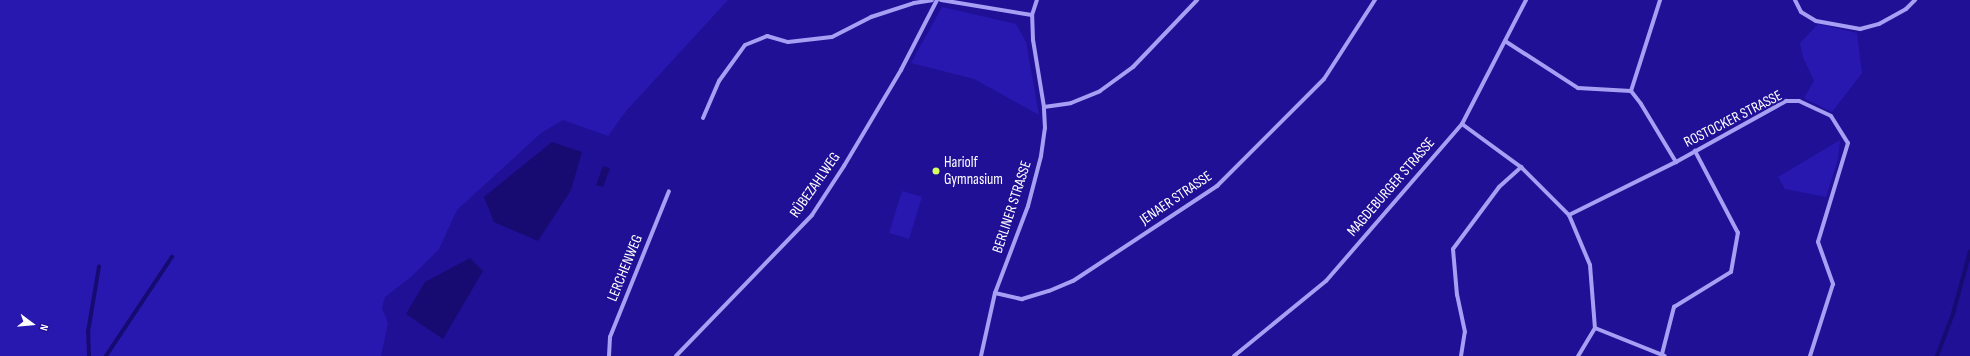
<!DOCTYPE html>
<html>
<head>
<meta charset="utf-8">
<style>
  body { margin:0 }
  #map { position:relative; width:1970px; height:356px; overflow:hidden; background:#201095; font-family:"Sofia Sans Condensed",sans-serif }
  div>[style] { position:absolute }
  .green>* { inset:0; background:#2818b0 }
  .water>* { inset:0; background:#170a71 }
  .stream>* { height:3.5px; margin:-1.75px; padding:0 1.75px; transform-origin:1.75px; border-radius:1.75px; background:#170a71 }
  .minor>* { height:4px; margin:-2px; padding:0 2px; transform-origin:2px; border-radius:2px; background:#a79ff4 }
  .dots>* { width:11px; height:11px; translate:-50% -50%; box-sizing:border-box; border:2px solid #201095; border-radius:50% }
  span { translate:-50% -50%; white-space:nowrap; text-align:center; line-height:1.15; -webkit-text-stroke:4px #201095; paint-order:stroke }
  .street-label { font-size:15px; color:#fff }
  .poi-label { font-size:15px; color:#fff }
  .left { translate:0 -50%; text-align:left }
  .north { position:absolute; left:12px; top:304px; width:40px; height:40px; -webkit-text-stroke:3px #201095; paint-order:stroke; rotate:106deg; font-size:11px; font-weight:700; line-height:16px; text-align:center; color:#fff }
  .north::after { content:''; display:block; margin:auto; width:14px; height:18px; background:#fff; clip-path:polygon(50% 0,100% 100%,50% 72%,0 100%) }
</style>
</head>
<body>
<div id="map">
  <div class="green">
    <i style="clip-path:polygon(0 0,728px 0,627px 110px,608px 136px,563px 120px,541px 133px,457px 210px,439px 249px,412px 276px,385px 297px,382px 308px,388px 323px,381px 356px,0 356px)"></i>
    <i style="clip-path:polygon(942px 7px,1016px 24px,1026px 42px,1039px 115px,974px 79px,911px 63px)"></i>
    <i style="clip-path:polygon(1818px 24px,1857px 33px,1862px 73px,1832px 112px,1804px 98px,1814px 81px,1803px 57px,1800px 43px)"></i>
    <i style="clip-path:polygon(1840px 140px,1838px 159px,1826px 197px,1785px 189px,1778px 177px)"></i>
    <i style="clip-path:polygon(902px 191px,922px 197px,909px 239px,889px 233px)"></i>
  </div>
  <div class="water">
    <i style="clip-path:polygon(552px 142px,582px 152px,571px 190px,538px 241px,494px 222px,484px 197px)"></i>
    <i style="clip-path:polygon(603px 166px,610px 168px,603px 187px,596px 185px)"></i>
    <i style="clip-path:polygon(470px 258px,483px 271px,443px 339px,406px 314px,425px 282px)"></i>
  </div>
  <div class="stream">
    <i style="left:89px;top:356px;width:24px;rotate:-92deg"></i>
    <i style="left:88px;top:332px;width:66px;rotate:-80.4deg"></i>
    <i style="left:106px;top:356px;width:119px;rotate:-56.3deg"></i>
    <i style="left:1937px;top:356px;width:45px;rotate:-69.1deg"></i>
    <i style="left:1953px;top:314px;width:64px;rotate:-74.7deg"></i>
  </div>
  <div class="minor">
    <i style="left:941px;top:0;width:92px;rotate:9.4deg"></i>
    <i style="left:1795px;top:0;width:13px;rotate:63deg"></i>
    <i style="left:1801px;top:12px;width:17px;rotate:31deg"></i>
    <i style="left:1816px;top:21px;width:45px;rotate:10.3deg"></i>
    <i style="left:1860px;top:29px;width:20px;rotate:-15deg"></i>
    <i style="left:1879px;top:24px;width:31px;rotate:-29deg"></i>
    <i style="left:1906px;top:9px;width:13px;rotate:-45deg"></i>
    <i style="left:1505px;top:41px;width:87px;rotate:32.8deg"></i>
    <i style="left:1578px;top:88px;width:53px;rotate:3.2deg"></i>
    <i style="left:1631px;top:91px;width:96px;rotate:-72.3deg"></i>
    <i style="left:1631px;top:91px;width:16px;rotate:52deg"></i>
    <i style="left:1641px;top:104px;width:68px;rotate:58.9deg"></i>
    <i style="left:1044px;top:107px;width:27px;rotate:-8deg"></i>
    <i style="left:1071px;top:103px;width:31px;rotate:-22deg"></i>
    <i style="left:1100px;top:91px;width:41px;rotate:-36deg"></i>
    <i style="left:1133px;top:67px;width:93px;rotate:-46.3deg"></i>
    <i style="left:703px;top:118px;width:40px;rotate:-66.6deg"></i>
    <i style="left:719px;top:81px;width:44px;rotate:-54.2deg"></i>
    <i style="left:745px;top:45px;width:24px;rotate:-22deg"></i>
    <i style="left:767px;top:36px;width:22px;rotate:16deg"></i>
    <i style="left:788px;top:42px;width:44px;rotate:-6.5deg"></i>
    <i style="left:832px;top:37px;width:44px;rotate:-27.1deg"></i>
    <i style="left:871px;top:17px;width:45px;rotate:-18deg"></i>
    <i style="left:914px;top:3px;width:18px;rotate:-9deg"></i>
    <i style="left:1462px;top:124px;width:73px;rotate:36.1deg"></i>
    <i style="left:1521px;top:167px;width:68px;rotate:45deg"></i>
    <i style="left:1569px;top:215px;width:54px;rotate:67.2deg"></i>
    <i style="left:1590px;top:265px;width:63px;rotate:85.5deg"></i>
    <i style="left:1595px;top:328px;width:33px;rotate:121deg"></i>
    <i style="left:1569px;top:215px;width:119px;rotate:-26.4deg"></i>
    <i style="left:1676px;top:162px;width:126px;rotate:-29deg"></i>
    <i style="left:1786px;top:101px;width:13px"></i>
    <i style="left:1799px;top:101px;width:35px;rotate:25deg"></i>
    <i style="left:1831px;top:116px;width:32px;rotate:58deg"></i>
    <i style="left:1848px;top:143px;width:103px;rotate:106.9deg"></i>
    <i style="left:1818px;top:242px;width:45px;rotate:70.3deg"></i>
    <i style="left:1833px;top:284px;width:76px;rotate:107.7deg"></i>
    <i style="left:995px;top:293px;width:28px;rotate:13deg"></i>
    <i style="left:1022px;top:299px;width:28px;rotate:-17deg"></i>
    <i style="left:1049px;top:291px;width:26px;rotate:-23deg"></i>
    <i style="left:1073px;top:281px;width:173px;rotate:-33.4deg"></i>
    <i style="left:1217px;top:186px;width:151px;rotate:-45deg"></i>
    <i style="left:1324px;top:79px;width:94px;rotate:-57.2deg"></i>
    <i style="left:1595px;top:328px;width:75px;rotate:21.8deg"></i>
    <i style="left:1662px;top:354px;width:49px;rotate:-75.7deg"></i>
    <i style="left:1674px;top:307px;width:67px;rotate:-31.6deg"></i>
    <i style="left:1731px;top:272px;width:40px;rotate:-80deg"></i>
    <i style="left:1738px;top:233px;width:93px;rotate:-117.7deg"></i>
    <i style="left:609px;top:356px;width:19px;rotate:-87deg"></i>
    <i style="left:610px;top:337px;width:157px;rotate:-68deg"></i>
    <i style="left:676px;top:356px;width:196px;rotate:-46deg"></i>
    <i style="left:812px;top:215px;width:59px;rotate:-56.9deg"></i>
    <i style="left:844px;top:166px;width:112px;rotate:-59.3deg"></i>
    <i style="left:901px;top:70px;width:79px;rotate:-62.8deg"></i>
    <i style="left:981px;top:356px;width:65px;rotate:-77.5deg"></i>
    <i style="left:995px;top:293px;width:93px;rotate:-69.2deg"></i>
    <i style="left:1028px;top:206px;width:52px;rotate:-75.4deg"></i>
    <i style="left:1041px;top:156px;width:28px;rotate:-82deg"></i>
    <i style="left:1045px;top:128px;width:21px;rotate:-93deg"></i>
    <i style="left:1044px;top:107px;width:68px;rotate:-99.3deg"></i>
    <i style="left:1033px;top:40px;width:25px;rotate:-92deg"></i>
    <i style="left:1032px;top:15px;width:16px;rotate:-72deg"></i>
    <i style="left:1234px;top:356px;width:119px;rotate:-39.2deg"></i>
    <i style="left:1326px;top:281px;width:208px;rotate:-49.1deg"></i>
    <i style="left:1462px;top:124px;width:140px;rotate:-62.7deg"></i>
    <i style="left:1461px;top:356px;width:24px;rotate:-81deg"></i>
    <i style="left:1465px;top:332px;width:38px;rotate:-102deg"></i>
    <i style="left:1457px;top:295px;width:46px;rotate:-95deg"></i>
    <i style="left:1453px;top:249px;width:77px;rotate:-53.4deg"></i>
    <i style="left:1499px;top:187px;width:30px;rotate:-42deg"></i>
  </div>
  <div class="dots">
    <i style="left:936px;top:171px;background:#d5ff61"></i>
  </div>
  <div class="street-label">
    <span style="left:1733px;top:119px;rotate:-27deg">ROSTOCKER STRASSE</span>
    <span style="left:815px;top:185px;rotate:-55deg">RÜBEZAHLWEG</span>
    <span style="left:1391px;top:187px;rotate:-49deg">MAGDEBURGER STRASSE</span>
    <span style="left:1176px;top:198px;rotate:-34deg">JENAER STRASSE</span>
    <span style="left:1012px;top:207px;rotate:-72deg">BERLINER STRASSE</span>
    <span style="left:625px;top:268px;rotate:-68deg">LERCHENWEG</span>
  </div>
  <div class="poi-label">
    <span class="left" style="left:944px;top:171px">Hariolf<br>Gymnasium</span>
  </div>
  <div class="north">N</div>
</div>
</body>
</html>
